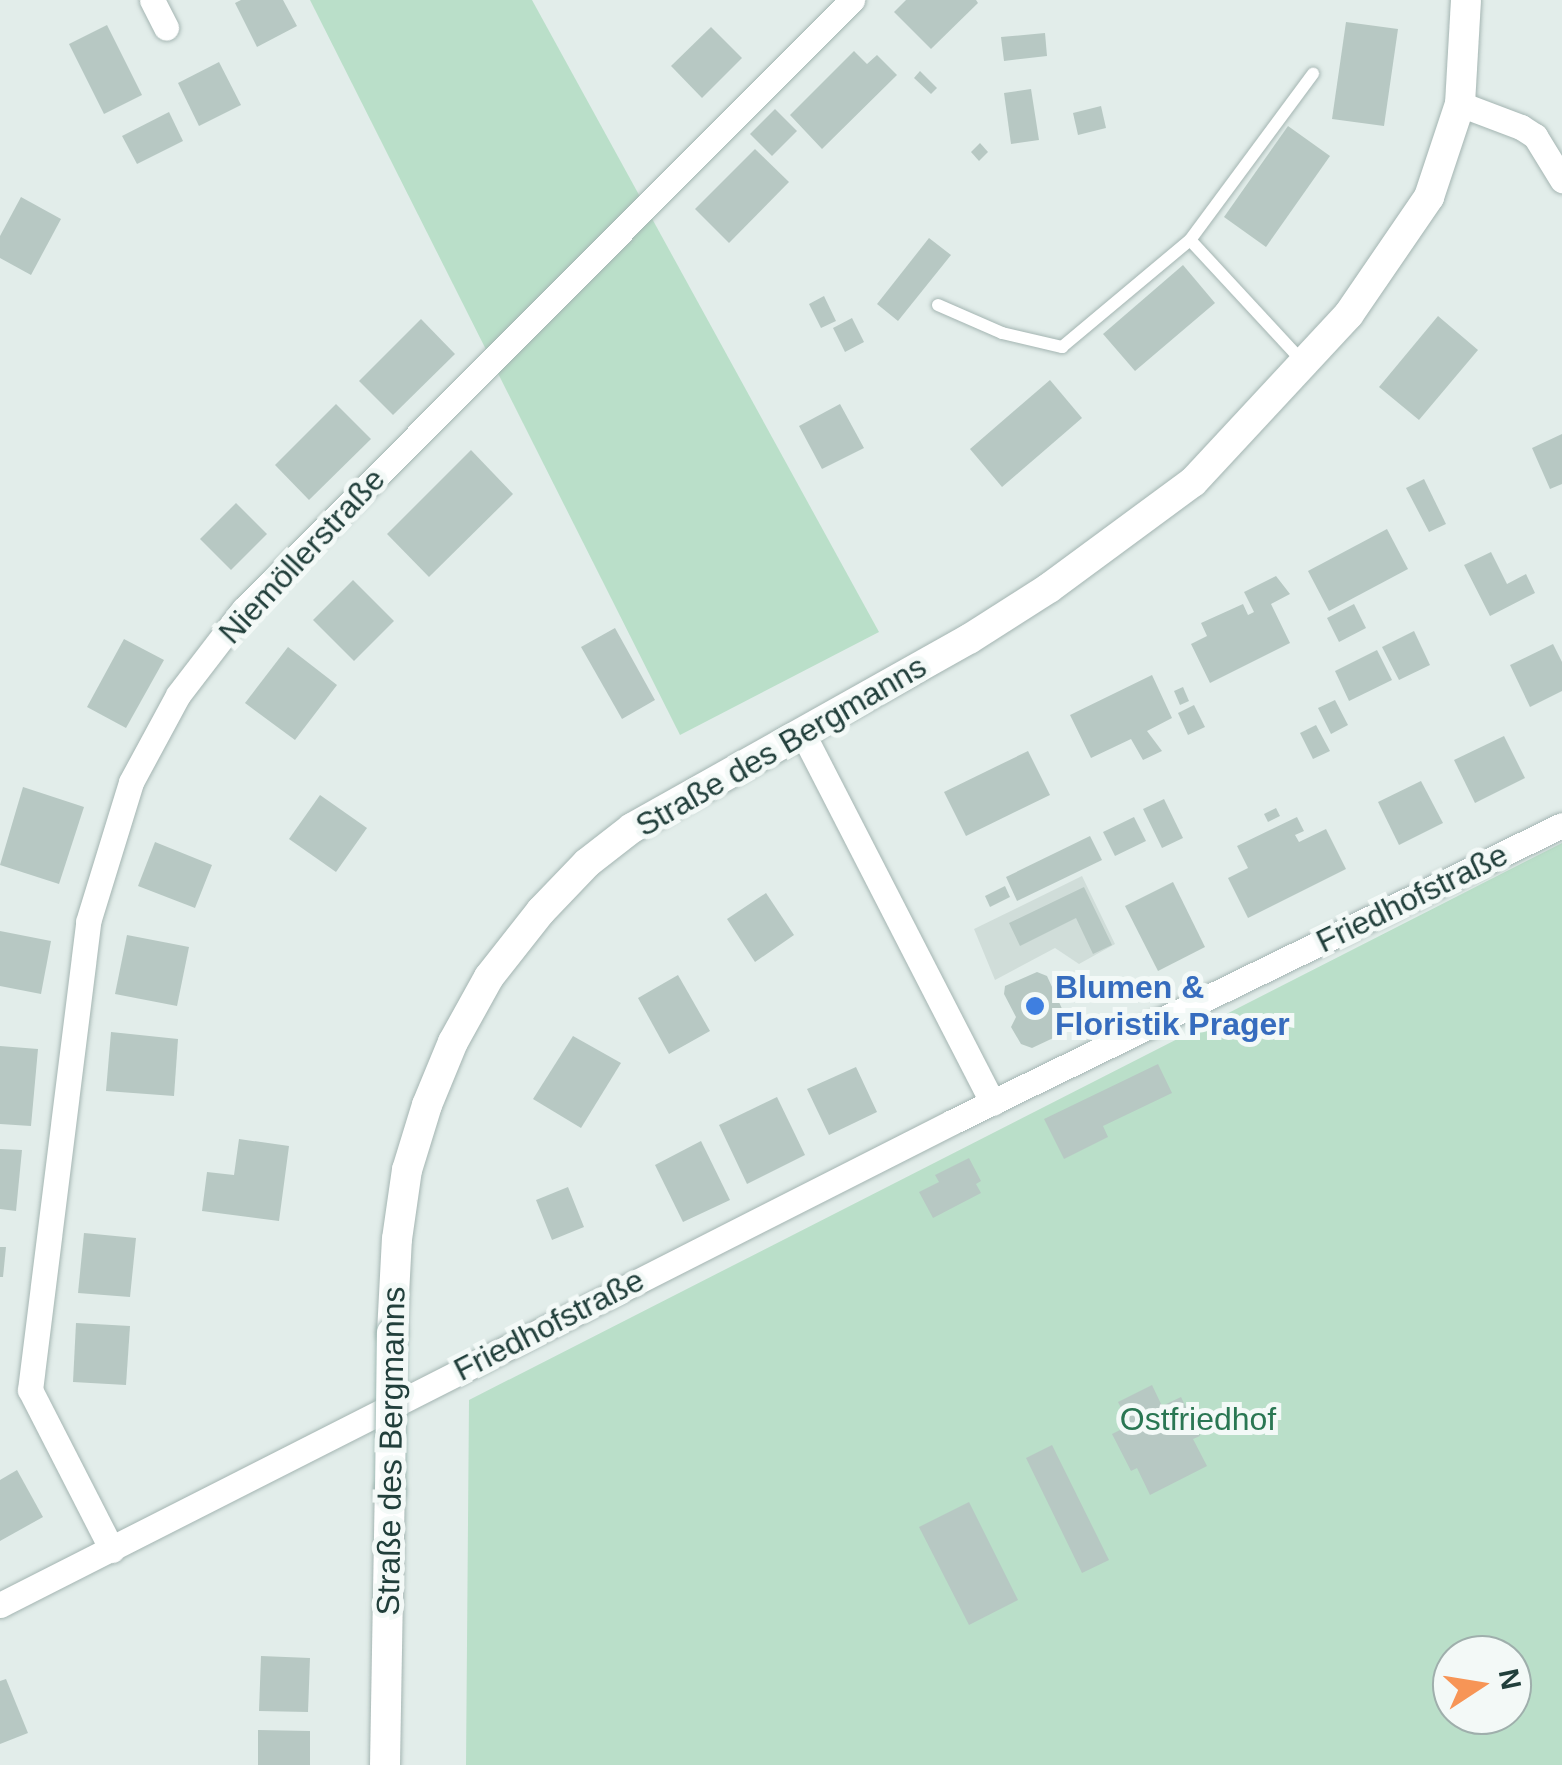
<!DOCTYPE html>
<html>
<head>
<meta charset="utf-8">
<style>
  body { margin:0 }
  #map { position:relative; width:1562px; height:1765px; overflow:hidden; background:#e2edea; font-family:Helvetica,sans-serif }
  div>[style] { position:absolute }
  .built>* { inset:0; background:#d0ddd9 }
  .green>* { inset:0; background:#badfc9 }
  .building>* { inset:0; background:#b7c8c3 }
  .roads { filter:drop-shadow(0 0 2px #a4b5b2) drop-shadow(0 0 2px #a4b5b2) }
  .lane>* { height:12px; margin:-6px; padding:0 6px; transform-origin:6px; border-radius:6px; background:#fff }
  .street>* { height:25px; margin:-12.5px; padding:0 12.5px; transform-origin:12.5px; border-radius:12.5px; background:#fff }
  .secondary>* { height:30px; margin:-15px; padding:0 15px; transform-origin:15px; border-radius:15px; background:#fff }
  .bridges { filter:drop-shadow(0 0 2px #a0b9b4) drop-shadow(0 0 2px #a0b9b4) }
  .secondary-bridge>* { height:30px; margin:-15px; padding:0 15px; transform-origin:15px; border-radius:15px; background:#fff }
  .dots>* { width:28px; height:28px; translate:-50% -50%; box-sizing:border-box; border:5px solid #f3f9f7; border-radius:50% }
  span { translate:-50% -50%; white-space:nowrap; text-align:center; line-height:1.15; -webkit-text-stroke:10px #f3f9f7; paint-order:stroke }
  .street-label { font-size:32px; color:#213f3b }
  .shop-label { font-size:32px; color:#366cbe; font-weight:700 }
  .left { translate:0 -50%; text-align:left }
  .park-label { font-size:32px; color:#2a7753 }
  .north { position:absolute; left:1432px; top:1635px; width:100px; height:100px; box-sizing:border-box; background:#f3f9f7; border:2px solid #9fafac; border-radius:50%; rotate:78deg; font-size:28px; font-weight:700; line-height:40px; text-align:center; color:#213f3b }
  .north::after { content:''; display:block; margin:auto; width:35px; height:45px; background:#f79556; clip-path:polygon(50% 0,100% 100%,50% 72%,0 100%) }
</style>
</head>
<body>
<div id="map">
  <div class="built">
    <i style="clip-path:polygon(1082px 876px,1115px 944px,1079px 964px,1055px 948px,995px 980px,974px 929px)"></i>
  </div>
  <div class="green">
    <i style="clip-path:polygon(310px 0,532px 0,879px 632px,680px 735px)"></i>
    <i style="clip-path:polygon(evenodd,1562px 843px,1562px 1765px,466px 1765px,469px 1400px,1562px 843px,1452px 1655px,1512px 1655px,1512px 1715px,1452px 1715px,1452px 1655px)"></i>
  </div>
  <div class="building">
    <i style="clip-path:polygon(241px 0,283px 0,297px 26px,257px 47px,235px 3px)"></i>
    <i style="clip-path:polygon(906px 0,976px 0,978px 3px,931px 49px,894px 12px)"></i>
    <i style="clip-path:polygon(1346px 22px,1398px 29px,1384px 126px,1332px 119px)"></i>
    <i style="clip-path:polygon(107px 25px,142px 95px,104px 114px,69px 44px)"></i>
    <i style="clip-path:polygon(711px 27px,742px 58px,702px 98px,671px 66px)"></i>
    <i style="clip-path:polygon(1045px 33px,1047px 56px,1004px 61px,1001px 37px)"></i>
    <i style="clip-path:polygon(854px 51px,867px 64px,877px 55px,897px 75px,822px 149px,790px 115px)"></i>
    <i style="clip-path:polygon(219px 62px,241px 105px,199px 126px,178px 83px)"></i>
    <i style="clip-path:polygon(920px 71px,937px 88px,931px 94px,914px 78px)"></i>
    <i style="clip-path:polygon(1031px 89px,1039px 140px,1011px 144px,1004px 93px)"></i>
    <i style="clip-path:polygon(1101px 106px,1106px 128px,1078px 135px,1073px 113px)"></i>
    <i style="clip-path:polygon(775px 109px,797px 131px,772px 156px,750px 134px)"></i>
    <i style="clip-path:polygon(169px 112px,183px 141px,137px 164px,122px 136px)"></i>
    <i style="clip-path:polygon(1288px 126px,1330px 156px,1266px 247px,1224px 217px)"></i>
    <i style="clip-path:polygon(980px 143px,988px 152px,979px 161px,971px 152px)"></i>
    <i style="clip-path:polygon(755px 149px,789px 182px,729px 243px,695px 209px)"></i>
    <i style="clip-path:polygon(21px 197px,61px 219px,31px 275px,0 258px,0 236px)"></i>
    <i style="clip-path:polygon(929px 238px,951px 255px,898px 321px,877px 304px)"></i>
    <i style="clip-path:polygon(1183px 265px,1215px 303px,1135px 371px,1103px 334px)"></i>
    <i style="clip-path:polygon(824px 296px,836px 321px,821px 328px,809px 304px)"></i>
    <i style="clip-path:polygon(1438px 316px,1478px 350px,1419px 420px,1379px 387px)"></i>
    <i style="clip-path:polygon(852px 318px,864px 342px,845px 352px,833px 328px)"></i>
    <i style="clip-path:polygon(421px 319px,455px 354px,393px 415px,359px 381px)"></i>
    <i style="clip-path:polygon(1050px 380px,1082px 418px,1002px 487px,970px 449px)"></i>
    <i style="clip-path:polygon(336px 404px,371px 439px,309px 500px,275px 465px)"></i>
    <i style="clip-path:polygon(840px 404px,864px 448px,822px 469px,799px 426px)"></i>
    <i style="clip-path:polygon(1562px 434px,1562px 484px,1550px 489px,1532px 448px)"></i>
    <i style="clip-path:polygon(471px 450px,513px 494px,429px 577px,387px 534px)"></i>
    <i style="clip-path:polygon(1424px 479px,1446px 524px,1429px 532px,1406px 488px)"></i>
    <i style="clip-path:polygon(236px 503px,267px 534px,231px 570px,200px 539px)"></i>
    <i style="clip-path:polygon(1387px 529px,1408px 569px,1329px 611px,1308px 571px)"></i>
    <i style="clip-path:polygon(1491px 552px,1507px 584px,1526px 574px,1535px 593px,1490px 616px,1464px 565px)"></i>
    <i style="clip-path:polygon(1276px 576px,1290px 594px,1271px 604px,1290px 643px,1210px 683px,1191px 644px,1207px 636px,1201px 623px,1243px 604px,1248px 615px,1254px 612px,1244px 592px)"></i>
    <i style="clip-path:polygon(353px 580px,394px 621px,354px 661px,313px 620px)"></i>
    <i style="clip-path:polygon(1354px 604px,1366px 628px,1339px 642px,1327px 618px)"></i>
    <i style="clip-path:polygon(615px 628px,655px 700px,622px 719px,581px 647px)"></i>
    <i style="clip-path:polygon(1414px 631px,1430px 665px,1399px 680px,1382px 647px)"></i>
    <i style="clip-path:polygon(124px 639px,164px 660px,126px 728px,87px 707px)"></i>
    <i style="clip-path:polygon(1553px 644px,1562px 662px,1562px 691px,1530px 707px,1510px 665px)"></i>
    <i style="clip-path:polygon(288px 647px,337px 685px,295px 740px,245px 703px)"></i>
    <i style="clip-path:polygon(1377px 650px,1392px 680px,1349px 701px,1335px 671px)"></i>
    <i style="clip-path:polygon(1152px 675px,1172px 718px,1147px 731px,1162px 751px,1143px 760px,1131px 739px,1091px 758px,1070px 715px)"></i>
    <i style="clip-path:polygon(1183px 687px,1189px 701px,1180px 705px,1174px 691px)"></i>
    <i style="clip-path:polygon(1335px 700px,1348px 725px,1331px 734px,1318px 708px)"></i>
    <i style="clip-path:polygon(1194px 705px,1205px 727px,1188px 735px,1178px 713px)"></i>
    <i style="clip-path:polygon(1316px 725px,1330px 751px,1313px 759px,1300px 733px)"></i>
    <i style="clip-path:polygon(1504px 736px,1525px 778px,1475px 803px,1454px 760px)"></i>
    <i style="clip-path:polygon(1028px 751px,1050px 795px,966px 836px,944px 792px)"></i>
    <i style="clip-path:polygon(1421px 781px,1443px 823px,1399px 845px,1378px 802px)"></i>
    <i style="clip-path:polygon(23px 787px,84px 807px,59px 884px,0 865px)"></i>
    <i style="clip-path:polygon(320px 795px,367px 828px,336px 872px,289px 839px)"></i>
    <i style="clip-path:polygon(1164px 799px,1183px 838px,1162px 848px,1143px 809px)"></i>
    <i style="clip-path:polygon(1276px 808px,1280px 816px,1268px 822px,1264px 814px)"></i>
    <i style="clip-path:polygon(1134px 817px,1146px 841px,1115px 856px,1103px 832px)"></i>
    <i style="clip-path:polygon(1297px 817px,1304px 831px,1295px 835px,1299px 842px,1326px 829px,1346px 869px,1248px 918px,1228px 878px,1248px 868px,1237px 846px)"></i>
    <i style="clip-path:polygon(1090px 836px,1102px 860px,1017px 901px,1006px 877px)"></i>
    <i style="clip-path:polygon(155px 842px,212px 865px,195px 908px,138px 886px)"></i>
    <i style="clip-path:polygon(1173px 882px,1205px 947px,1158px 971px,1125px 906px)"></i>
    <i style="clip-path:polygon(1005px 886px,1010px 897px,990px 907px,985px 896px)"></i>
    <i style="clip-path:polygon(1084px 887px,1112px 945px,1093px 954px,1076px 918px,1020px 946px,1009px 923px)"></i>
    <i style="clip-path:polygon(766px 893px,794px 935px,755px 962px,727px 919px)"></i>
    <i style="clip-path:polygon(0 931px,51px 941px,41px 994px,0 986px)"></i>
    <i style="clip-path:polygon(127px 935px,189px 947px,177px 1006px,115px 994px)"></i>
    <i style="clip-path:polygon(1037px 972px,1047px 976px,1069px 1024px,1066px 1032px,1032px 1048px,1021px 1044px,1011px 1027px,1016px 1017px,1004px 994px,1005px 986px)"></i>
    <i style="clip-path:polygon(678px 975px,710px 1031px,669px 1054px,638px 998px)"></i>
    <i style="clip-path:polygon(111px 1032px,178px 1039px,174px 1096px,106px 1091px)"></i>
    <i style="clip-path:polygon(573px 1036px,621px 1063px,581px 1128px,533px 1099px)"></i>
    <i style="clip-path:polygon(0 1046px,38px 1049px,31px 1126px,0 1124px)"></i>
    <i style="clip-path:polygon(1158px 1064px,1172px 1093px,1103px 1126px,1108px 1137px,1064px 1159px,1044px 1119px)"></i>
    <i style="clip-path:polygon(856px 1067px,877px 1112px,829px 1135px,807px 1089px)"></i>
    <i style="clip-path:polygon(777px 1097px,805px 1155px,747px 1184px,719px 1125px)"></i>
    <i style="clip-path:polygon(239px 1139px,289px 1146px,279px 1221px,202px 1211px,207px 1172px,234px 1175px)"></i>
    <i style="clip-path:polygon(701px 1141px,730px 1200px,683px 1222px,655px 1165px)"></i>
    <i style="clip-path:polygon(0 1149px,22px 1150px,16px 1211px,0 1209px)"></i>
    <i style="clip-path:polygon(969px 1158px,981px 1181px,976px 1184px,981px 1193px,933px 1218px,919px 1192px,939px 1182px,935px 1175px)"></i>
    <i style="clip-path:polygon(568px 1187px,584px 1227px,552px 1240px,536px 1200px)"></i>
    <i style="clip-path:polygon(84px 1233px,136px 1238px,130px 1297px,78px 1293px)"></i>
    <i style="clip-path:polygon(0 1247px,6px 1247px,3px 1277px,0 1277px)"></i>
    <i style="clip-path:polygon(76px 1323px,130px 1326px,126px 1385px,73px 1382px)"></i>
    <i style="clip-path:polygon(1152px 1385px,1162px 1406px,1181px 1397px,1200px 1436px,1193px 1439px,1207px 1466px,1150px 1495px,1137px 1468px,1131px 1471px,1112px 1434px,1130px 1425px,1118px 1402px)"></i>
    <i style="clip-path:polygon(1052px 1445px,1109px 1560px,1082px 1573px,1026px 1458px)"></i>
    <i style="clip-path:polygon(17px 1470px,43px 1517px,0 1541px,0 1480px)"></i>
    <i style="clip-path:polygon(969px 1502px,1018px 1600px,969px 1625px,919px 1527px)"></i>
    <i style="clip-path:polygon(261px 1656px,310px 1658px,308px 1712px,259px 1711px)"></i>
    <i style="clip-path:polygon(6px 1679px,28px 1733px,0 1744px,0 1681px)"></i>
    <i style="clip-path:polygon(258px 1730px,310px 1731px,310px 1765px,258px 1765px)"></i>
  </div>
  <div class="roads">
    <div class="lane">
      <i style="left:938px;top:305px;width:70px;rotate:23.6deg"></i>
      <i style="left:1002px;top:333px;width:62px;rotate:13.1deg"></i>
      <i style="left:1062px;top:347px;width:167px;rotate:-39.9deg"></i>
      <i style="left:1303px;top:362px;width:166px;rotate:-132.8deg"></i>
      <i style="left:1190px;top:240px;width:207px;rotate:-53.5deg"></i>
    </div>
    <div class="street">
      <i style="left:152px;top:0;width:31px;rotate:63deg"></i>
      <i style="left:1460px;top:104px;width:65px;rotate:20.7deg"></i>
      <i style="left:1521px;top:127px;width:17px;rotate:33deg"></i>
      <i style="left:1535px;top:136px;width:52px;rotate:58.5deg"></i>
      <i style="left:802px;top:732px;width:417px;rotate:62.8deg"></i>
      <i style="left:112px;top:1550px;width:180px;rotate:-117.1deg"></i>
      <i style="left:30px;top:1390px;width:472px;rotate:-82.9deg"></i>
      <i style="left:88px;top:922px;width:146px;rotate:-72.9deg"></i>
      <i style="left:131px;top:782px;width:99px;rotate:-61.6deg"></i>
      <i style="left:178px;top:695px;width:108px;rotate:-52.5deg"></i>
      <i style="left:244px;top:609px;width:861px;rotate:-45.05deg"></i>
      <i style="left:0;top:1605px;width:1068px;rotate:-26.9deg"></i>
      <i style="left:952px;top:1122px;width:678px;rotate:-25.96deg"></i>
    </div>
    <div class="secondary">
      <i style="left:392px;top:1333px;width:94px;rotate:-87deg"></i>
      <i style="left:397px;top:1239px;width:70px;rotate:-81.8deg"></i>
      <i style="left:407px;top:1170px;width:68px;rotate:-72.9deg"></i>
      <i style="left:427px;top:1105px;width:68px;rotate:-67.6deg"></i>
      <i style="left:453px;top:1042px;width:74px;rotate:-61deg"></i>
      <i style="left:489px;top:977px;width:84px;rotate:-51.8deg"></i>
      <i style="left:541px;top:911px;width:66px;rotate:-46.2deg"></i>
      <i style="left:587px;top:863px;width:57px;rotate:-37.9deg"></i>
      <i style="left:632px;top:828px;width:386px;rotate:-29.3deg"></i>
      <i style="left:969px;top:639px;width:95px;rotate:-32.5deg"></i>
      <i style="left:1049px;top:588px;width:179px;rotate:-36.4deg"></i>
      <i style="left:1193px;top:482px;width:229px;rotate:-47.1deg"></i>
      <i style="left:1349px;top:314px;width:142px;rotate:-55.6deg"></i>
      <i style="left:1429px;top:197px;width:98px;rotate:-71.6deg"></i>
      <i style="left:1460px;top:104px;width:104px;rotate:-86.7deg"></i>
      <i style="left:385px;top:1765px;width:274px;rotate:-89deg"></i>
    </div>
  </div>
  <div class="bridges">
    <div class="secondary-bridge">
      <i style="left:390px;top:1491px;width:158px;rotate:-89.3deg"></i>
    </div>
  </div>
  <div class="dots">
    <i style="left:1035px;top:1006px;background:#3f7fe0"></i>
  </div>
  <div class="street-label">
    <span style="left:302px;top:556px;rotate:-47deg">Niemöllerstraße</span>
    <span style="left:781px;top:746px;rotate:-30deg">Straße des Bergmanns</span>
    <span style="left:1412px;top:898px;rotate:-26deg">Friedhofstraße</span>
    <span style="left:549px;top:1325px;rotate:-27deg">Friedhofstraße</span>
    <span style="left:391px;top:1451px;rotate:-89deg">Straße des Bergmanns</span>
  </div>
  <div class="shop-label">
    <span class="left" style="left:1055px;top:1006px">Blumen &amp;<br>Floristik Prager</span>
  </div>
  <div class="park-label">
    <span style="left:1198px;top:1419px">Ostfriedhof</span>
  </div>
  <div class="north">N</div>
</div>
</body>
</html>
